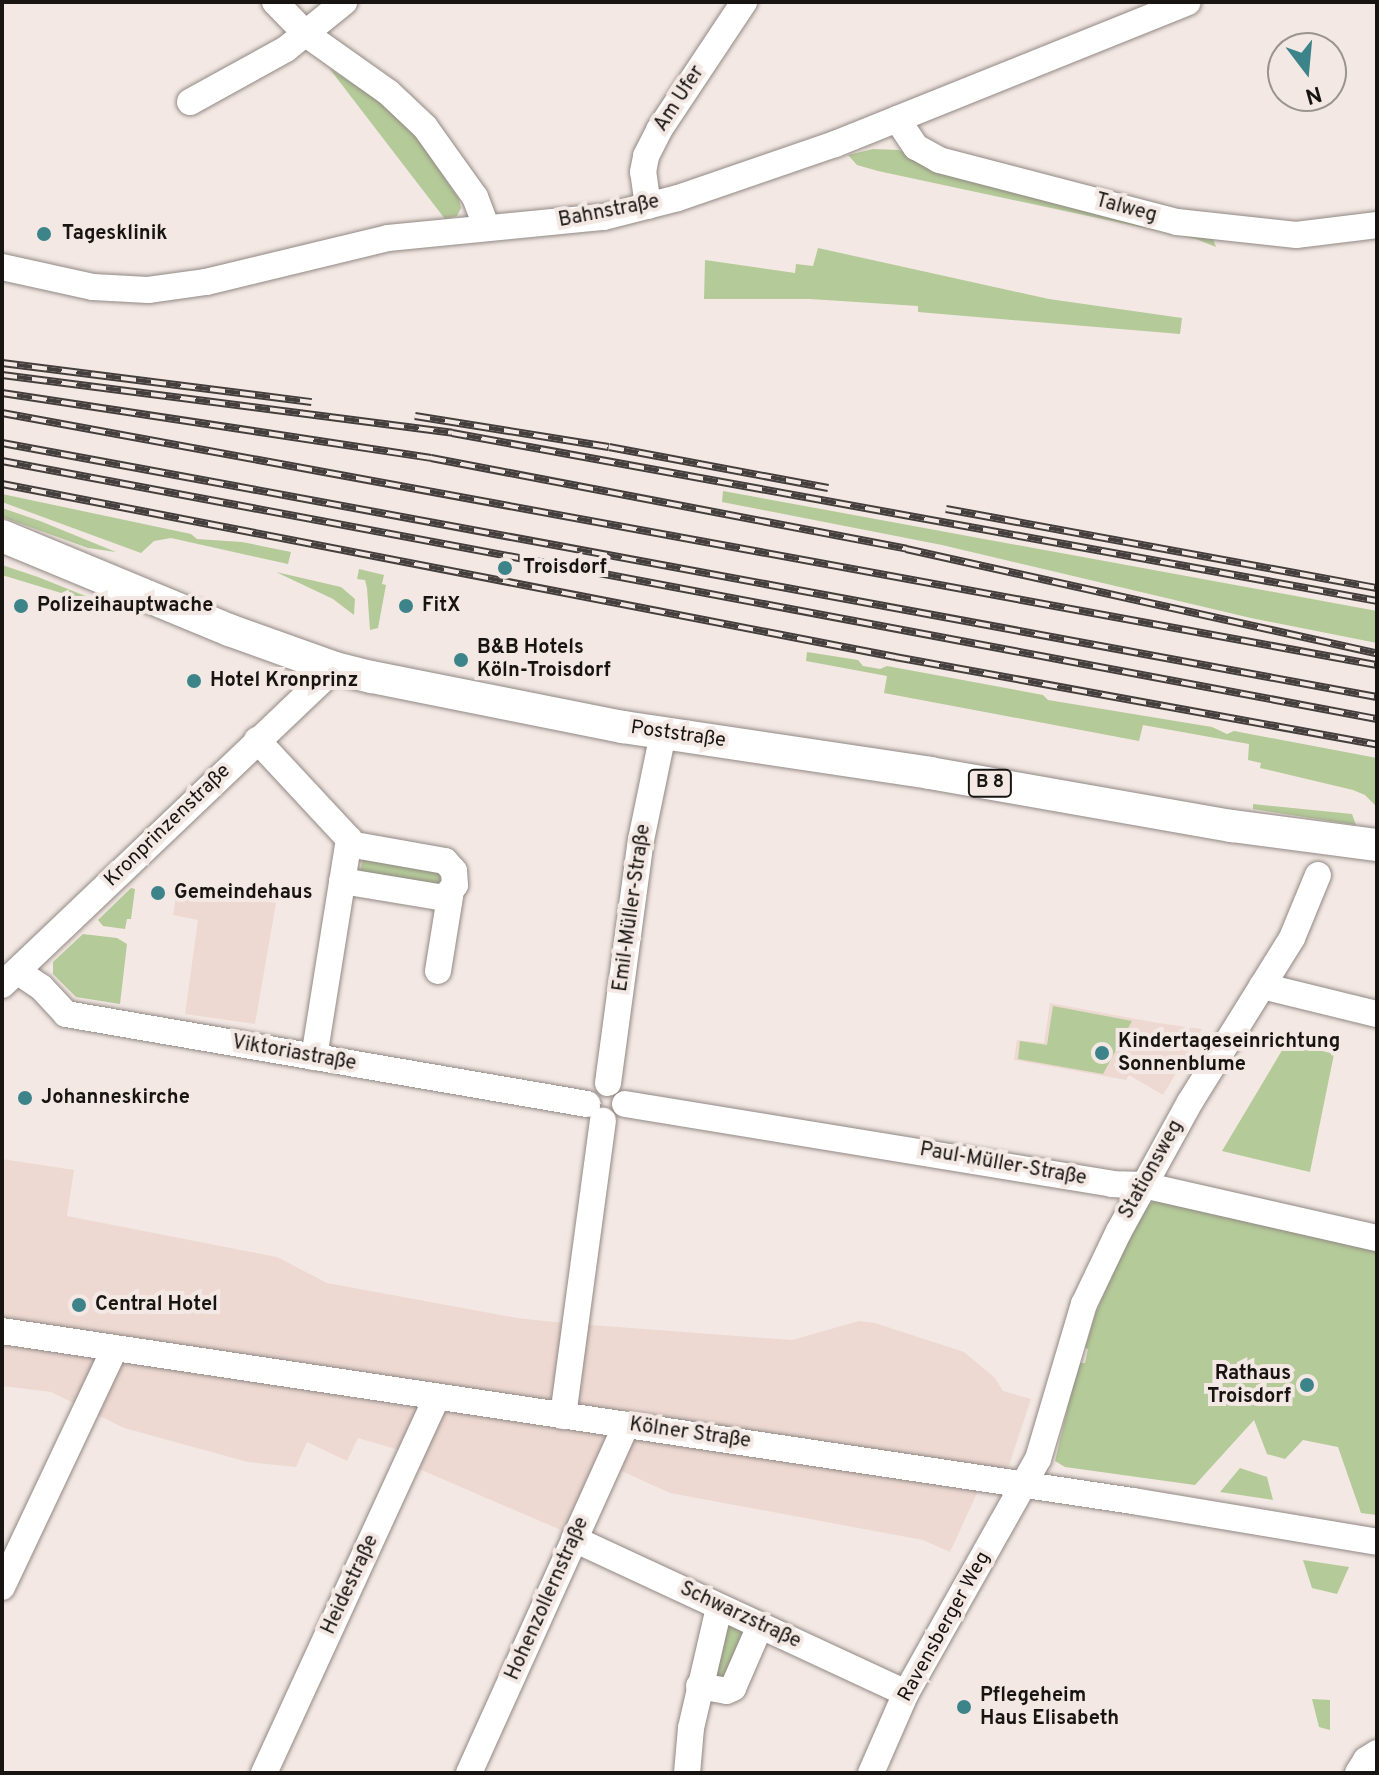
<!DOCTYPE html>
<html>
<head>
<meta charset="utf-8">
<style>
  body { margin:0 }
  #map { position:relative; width:1379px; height:1775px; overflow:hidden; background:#f3e8e3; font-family:Overpass,sans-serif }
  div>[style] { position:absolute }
  .built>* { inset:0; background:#edd9d2 }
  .green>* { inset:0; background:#b4ca98 }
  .roads { filter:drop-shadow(0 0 2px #928884) drop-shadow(0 0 2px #928884) }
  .minor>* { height:26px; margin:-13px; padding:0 13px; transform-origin:13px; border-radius:13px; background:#fff }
  .major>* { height:32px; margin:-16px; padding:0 16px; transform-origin:16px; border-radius:16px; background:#fff }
  .rail>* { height:8px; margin-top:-4px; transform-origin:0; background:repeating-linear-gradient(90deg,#f3e8e3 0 15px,#443f3d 0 30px); box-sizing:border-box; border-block:2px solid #443f3d }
  .dots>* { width:22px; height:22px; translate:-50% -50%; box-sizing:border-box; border:4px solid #f3e8e3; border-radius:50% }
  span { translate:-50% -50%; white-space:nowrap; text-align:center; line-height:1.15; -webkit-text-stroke:8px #f3e8e3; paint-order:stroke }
  .shield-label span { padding:2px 6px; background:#f3e8e3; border:2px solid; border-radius:6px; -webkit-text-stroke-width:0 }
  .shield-label { font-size:18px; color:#171412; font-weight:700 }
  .street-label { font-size:20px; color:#171412 }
  .poi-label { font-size:20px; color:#171412; font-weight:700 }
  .left { translate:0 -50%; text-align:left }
  .right { translate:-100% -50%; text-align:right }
  .frame { position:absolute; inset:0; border:4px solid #171412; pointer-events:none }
  .north { position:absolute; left:1267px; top:32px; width:80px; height:80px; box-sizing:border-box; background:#f3e8e3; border:2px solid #9b938f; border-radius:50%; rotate:164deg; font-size:22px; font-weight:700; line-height:32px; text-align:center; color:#171412 }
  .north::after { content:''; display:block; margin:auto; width:28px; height:36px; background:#3c8489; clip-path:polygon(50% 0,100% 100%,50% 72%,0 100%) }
</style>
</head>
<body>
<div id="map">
  <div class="built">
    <i style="clip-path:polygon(186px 881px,194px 890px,276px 903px,255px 1024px,185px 1014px,198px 920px,173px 915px,176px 896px)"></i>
    <i style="clip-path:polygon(1050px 1003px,1158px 1023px,1202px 1029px,1163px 1095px,1129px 1075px,1126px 1080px,1014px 1060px,1017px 1040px,1044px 1043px)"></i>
    <i style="clip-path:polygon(2px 1159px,74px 1170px,67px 1216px,277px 1257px,327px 1283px,517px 1318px,564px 1323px,792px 1340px,859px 1321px,875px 1323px,964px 1352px,995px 1378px,1003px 1391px,1031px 1399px,1009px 1465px,978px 1491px,950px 1552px,923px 1540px,670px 1493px,602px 1462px,570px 1534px,419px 1469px,399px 1450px,358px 1438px,347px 1461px,307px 1442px,296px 1467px,248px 1462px,124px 1428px,51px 1392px,2px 1386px)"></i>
  </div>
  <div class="green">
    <i style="clip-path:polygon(329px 68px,383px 104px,419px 140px,459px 199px,461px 208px,457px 216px,445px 219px)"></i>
    <i style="clip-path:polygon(873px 149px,899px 150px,936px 171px,1213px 239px,1216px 247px,1196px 239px,878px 171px,857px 165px,848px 155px)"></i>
    <i style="clip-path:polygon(818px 248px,1049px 299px,1182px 318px,1180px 334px,918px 312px,918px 306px,810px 299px,704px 299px,705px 260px,795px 273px,796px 264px,813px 266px)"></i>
    <i style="clip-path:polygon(723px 491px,1377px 611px,1377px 643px,1251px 618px,942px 545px,722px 502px)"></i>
    <i style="clip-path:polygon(2px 494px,191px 534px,197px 539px,242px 542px,291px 552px,288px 564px,171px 538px,154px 541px,141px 553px,2px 502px)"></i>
    <i style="clip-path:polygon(2px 508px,40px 521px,116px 552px,88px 548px,2px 517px)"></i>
    <i style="clip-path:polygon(2px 565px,38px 577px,93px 599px,81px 602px,81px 599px,2px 575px)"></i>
    <i style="clip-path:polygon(359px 569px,384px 575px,382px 584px,386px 585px,378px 628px,370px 630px,367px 588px,365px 580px,357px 579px)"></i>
    <i style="clip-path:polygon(276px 572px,341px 587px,355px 599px,354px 615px,333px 599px)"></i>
    <i style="clip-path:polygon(807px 652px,858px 660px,863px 666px,880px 669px,887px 666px,1043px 695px,1048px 700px,1212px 727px,1227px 734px,1234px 731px,1377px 758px,1377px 807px,1365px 795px,1353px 790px,1260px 768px,1261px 763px,1248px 760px,1249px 744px,1143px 725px,1139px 741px,884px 693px,887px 676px,806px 661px)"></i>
    <i style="clip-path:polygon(1253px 804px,1352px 814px,1356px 825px,1253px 809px)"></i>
    <i style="clip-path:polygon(363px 858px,440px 873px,440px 881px,437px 885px,360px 872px)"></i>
    <i style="clip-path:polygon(131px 888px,135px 889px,131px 919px,127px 919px,125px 929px,103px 926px,98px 920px)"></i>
    <i style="clip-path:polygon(83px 934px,117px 938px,127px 944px,120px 1004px,76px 997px,53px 974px,53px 962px)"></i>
    <i style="clip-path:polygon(1053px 1006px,1132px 1021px,1103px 1074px,1018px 1059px,1020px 1041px,1047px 1045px)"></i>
    <i style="clip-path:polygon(1287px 1042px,1334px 1054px,1310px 1172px,1222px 1151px)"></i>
    <i style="clip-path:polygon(1154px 1201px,1377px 1251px,1377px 1515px,1361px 1513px,1338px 1447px,1303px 1440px,1285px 1459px,1267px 1454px,1254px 1420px,1195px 1485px,1065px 1467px,1055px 1461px,1076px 1372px,1080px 1363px,1085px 1363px,1088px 1349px,1085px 1348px,1096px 1312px,1130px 1236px,1145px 1208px)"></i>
    <i style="clip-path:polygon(1240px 1468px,1267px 1477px,1273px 1500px,1220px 1492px)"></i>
    <i style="clip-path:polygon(1303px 1560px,1349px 1567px,1337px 1594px,1312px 1588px)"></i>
    <i style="clip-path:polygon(725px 1624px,742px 1626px,744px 1634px,729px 1675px,717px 1681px,711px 1669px)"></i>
    <i style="clip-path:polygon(1312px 1699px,1330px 1700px,1330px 1730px,1319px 1727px)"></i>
  </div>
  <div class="roads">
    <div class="minor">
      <i style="left:275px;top:2px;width:45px;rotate:45.9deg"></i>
      <i style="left:306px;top:34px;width:100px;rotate:35.3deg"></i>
      <i style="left:388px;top:92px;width:51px;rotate:43.4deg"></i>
      <i style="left:425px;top:127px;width:86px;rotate:54.5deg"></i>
      <i style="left:475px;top:197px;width:33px;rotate:69deg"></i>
      <i style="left:190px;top:102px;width:110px;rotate:-28.9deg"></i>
      <i style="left:286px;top:49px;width:75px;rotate:-39deg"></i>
      <i style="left:897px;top:119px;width:34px;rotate:56deg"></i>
      <i style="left:916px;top:147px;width:26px;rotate:29deg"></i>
      <i style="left:939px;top:160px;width:246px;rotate:14.6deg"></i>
      <i style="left:1177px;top:222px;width:120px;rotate:6.2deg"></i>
      <i style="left:1296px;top:235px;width:82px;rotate:-7deg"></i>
      <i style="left:648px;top:206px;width:34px;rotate:-98deg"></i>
      <i style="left:643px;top:172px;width:16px;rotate:-79deg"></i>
      <i style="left:646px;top:156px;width:29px;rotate:-63deg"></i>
      <i style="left:659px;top:130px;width:154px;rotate:-56.4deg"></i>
      <i style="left:2px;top:267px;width:93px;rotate:12.4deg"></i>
      <i style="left:93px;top:287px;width:55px;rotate:3.1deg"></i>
      <i style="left:148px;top:290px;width:59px;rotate:-7.9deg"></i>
      <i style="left:206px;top:282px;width:187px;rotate:-13.6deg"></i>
      <i style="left:388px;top:238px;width:217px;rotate:-5.6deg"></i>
      <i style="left:604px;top:217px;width:76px;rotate:-14.4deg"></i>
      <i style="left:678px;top:198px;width:166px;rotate:-19deg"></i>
      <i style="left:835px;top:144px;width:380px;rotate:-21.9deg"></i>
      <i style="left:257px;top:740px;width:135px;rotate:47.1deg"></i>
      <i style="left:349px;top:839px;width:221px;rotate:99.1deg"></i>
      <i style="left:342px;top:881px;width:98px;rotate:9.4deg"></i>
      <i style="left:439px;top:897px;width:7px;rotate:-8deg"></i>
      <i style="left:446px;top:896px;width:14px;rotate:-51deg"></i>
      <i style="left:455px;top:885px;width:14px;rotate:-94deg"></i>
      <i style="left:454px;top:871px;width:13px;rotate:-132deg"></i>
      <i style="left:445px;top:861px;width:97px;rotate:-170deg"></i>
      <i style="left:17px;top:971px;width:29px;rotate:34deg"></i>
      <i style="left:41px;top:987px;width:37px;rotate:47deg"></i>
      <i style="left:66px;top:1014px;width:529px;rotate:9.8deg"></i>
      <i style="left:438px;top:971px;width:81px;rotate:-80.8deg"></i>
      <i style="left:2px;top:985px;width:460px;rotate:-43.6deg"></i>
      <i style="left:1262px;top:986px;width:118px;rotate:13.7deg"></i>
      <i style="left:608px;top:1083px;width:245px;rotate:-82.3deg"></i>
      <i style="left:641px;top:840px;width:108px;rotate:-78.3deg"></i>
      <i style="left:625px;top:1104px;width:493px;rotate:9.3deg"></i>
      <i style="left:1111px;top:1184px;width:32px;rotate:2deg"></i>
      <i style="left:1143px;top:1185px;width:240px;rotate:12.8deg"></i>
      <i style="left:2px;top:1331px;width:1144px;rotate:8.55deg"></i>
      <i style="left:1133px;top:1501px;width:247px;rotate:9.5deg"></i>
      <i style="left:563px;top:1416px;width:298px;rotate:-82.3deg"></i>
      <i style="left:574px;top:1539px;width:366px;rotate:24.9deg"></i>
      <i style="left:2px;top:1587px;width:264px;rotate:-64.7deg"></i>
      <i style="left:699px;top:1686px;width:28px;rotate:10deg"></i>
      <i style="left:727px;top:1691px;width:7px;rotate:-27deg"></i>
      <i style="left:733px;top:1688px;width:68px;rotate:-66.5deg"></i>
      <i style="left:264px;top:1773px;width:414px;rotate:-65.3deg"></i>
      <i style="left:469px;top:1773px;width:382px;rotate:-65.7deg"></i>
      <i style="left:687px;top:1773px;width:45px;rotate:-84.9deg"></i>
      <i style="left:691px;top:1728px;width:123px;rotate:-76.9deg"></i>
      <i style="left:871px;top:1773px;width:87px;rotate:-66.4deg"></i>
      <i style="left:906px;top:1693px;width:269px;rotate:-60.6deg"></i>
      <i style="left:1038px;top:1459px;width:162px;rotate:-73.5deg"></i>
      <i style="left:1084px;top:1304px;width:81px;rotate:-64.4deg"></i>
      <i style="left:1119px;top:1231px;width:147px;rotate:-61.2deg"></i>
      <i style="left:1190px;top:1102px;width:193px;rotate:-58.1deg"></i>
      <i style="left:1292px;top:938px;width:68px;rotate:-67.6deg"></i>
      <i style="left:1358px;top:1773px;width:15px;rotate:-58deg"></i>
      <i style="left:1366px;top:1760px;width:13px;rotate:-32deg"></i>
    </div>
    <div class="major">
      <i style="left:2px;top:536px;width:246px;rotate:22.5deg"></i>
      <i style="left:229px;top:630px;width:113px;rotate:19.7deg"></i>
      <i style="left:335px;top:668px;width:38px;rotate:14deg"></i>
      <i style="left:372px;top:677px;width:256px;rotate:11.3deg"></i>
      <i style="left:623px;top:727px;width:310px;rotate:8.5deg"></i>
      <i style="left:930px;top:773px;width:307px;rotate:10deg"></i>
      <i style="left:1232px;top:826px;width:146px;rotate:7.5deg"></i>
    </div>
  </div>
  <div class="rail">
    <i style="left:2px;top:363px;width:312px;rotate:7.2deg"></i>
    <i style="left:2px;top:375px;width:454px;rotate:7.3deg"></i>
    <i style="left:452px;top:433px;width:940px;rotate:10.29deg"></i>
    <i style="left:2px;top:393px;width:434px;rotate:8.6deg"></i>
    <i style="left:431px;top:458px;width:484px;rotate:10.8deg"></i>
    <i style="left:906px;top:549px;width:482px;rotate:12.5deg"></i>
    <i style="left:2px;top:413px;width:1398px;rotate:10.39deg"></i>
    <i style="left:415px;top:416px;width:196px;rotate:9.1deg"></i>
    <i style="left:609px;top:447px;width:223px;rotate:10.6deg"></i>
    <i style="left:2px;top:443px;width:1398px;rotate:10.47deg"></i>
    <i style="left:2px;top:461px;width:1399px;rotate:10.63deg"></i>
    <i style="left:2px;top:484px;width:910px;rotate:10.96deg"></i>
    <i style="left:895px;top:657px;width:490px;rotate:10.3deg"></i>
    <i style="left:946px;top:509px;width:438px;rotate:10.4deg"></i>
  </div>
  <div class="dots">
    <i style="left:44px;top:234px;background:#3c8489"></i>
    <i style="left:505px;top:568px;background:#3c8489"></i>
    <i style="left:21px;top:606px;background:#3c8489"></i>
    <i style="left:406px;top:606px;background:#3c8489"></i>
    <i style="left:461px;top:660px;background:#3c8489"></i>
    <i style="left:194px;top:681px;background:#3c8489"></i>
    <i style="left:158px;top:893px;background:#3c8489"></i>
    <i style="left:1102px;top:1053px;background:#3c8489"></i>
    <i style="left:25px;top:1098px;background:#3c8489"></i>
    <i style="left:79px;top:1305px;background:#3c8489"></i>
    <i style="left:1307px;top:1385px;background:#3c8489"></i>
    <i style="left:964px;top:1707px;background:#3c8489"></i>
  </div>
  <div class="shield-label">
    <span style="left:990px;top:783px">B 8</span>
  </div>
  <div class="street-label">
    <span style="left:680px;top:99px;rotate:-57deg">Am Ufer</span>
    <span style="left:1126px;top:209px;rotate:15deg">Talweg</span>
    <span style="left:609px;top:212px;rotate:-11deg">Bahnstraße</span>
    <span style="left:678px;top:735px;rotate:8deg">Poststraße</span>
    <span style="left:168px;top:826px;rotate:-44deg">Kronprinzenstraße</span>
    <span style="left:633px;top:908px;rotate:-82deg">Emil-Müller-Straße</span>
    <span style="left:294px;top:1054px;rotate:10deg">Viktoriastraße</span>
    <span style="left:1003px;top:1165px;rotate:10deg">Paul-Müller-Straße</span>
    <span style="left:1152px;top:1170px;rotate:-61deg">Stationsweg</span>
    <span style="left:690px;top:1434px;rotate:8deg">Kölner Straße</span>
    <span style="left:351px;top:1585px;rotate:-65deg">Heidestraße</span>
    <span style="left:548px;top:1599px;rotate:-66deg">Hohenzollernstraße</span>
    <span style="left:740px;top:1616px;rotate:25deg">Schwarzstraße</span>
    <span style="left:945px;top:1627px;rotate:-61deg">Ravensberger Weg</span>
  </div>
  <div class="poi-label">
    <span class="left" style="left:62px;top:234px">Tagesklinik</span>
    <span class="left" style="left:523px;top:568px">Troisdorf</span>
    <span class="left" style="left:37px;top:606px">Polizeihauptwache</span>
    <span class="left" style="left:422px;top:606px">FitX</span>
    <span class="left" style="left:477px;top:660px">B&amp;B Hotels<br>Köln-Troisdorf</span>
    <span class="left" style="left:210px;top:681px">Hotel Kronprinz</span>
    <span class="left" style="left:174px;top:893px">Gemeindehaus</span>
    <span class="left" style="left:1118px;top:1054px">Kindertageseinrichtung<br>Sonnenblume</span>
    <span class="left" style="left:41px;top:1098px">Johanneskirche</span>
    <span class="left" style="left:95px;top:1305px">Central Hotel</span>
    <span class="right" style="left:1291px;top:1386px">Rathaus<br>Troisdorf</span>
    <span class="left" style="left:980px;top:1708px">Pflegeheim<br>Haus Elisabeth</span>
  </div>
  <div class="frame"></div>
  <div class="north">N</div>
</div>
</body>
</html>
